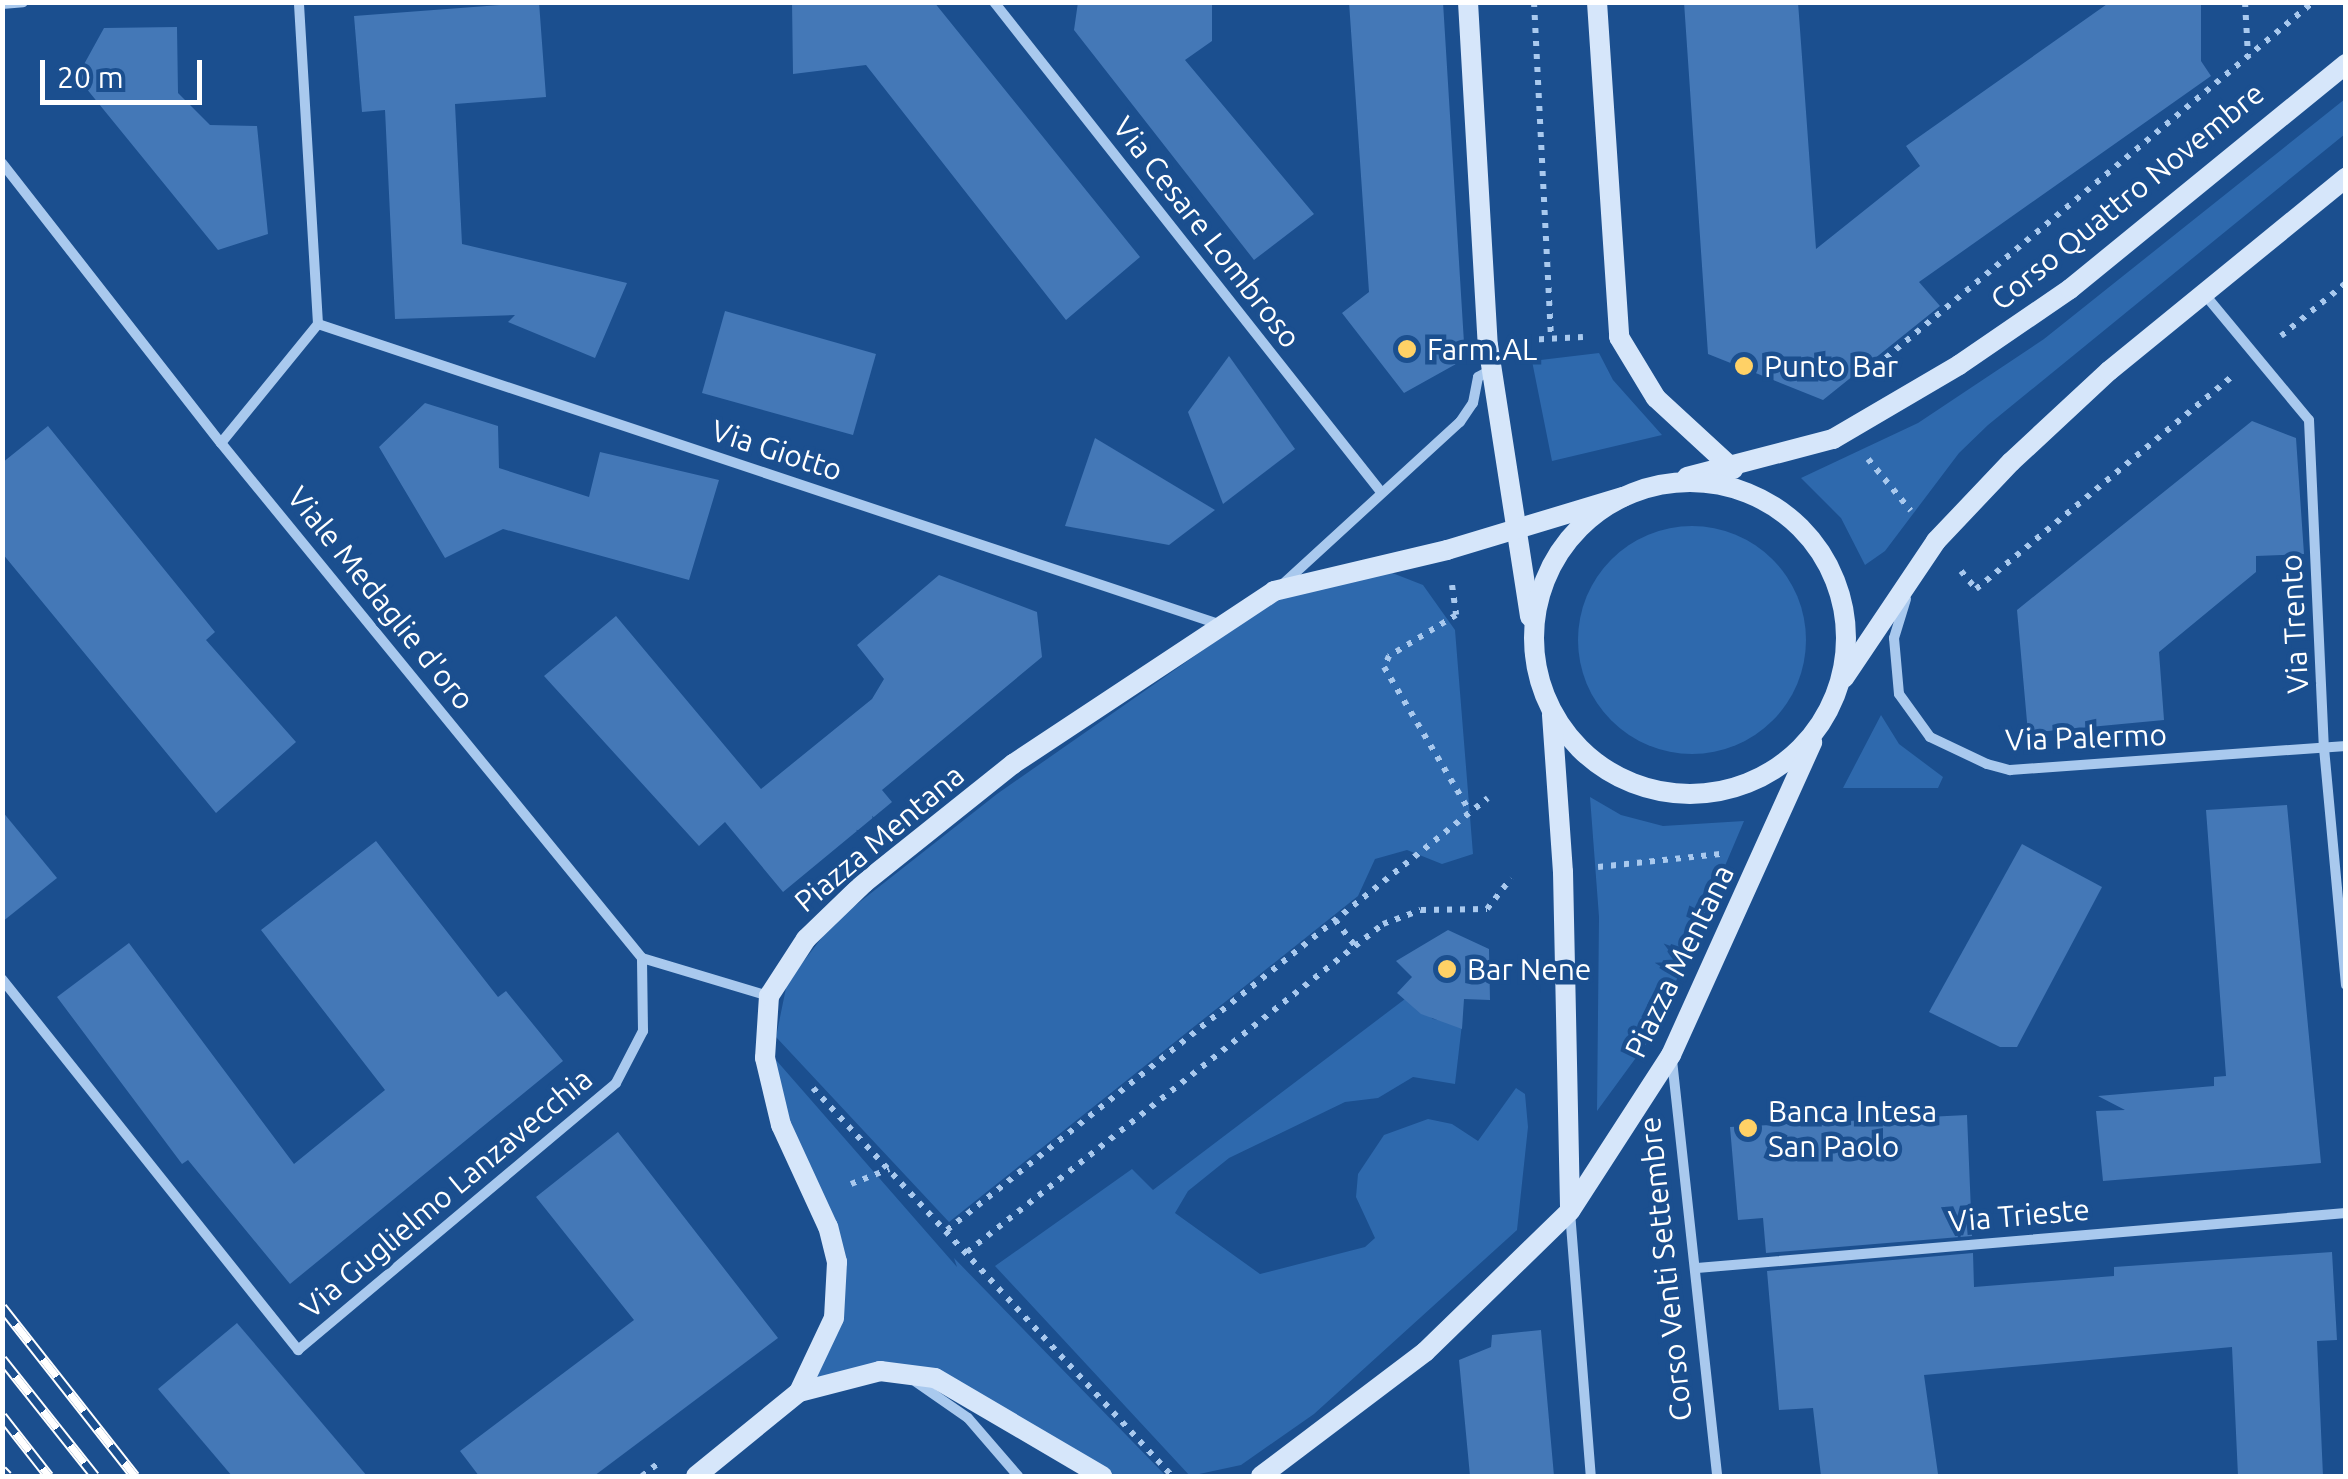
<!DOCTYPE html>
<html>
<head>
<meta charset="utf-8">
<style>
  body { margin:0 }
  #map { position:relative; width:2348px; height:1479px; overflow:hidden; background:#1b4f8f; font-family:Ubuntu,sans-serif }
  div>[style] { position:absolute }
  .green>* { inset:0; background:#2e69ad }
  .round { border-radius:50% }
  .building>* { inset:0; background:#4478b7 }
  .path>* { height:6px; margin-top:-3px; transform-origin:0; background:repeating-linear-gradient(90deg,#a9c9ee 0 5px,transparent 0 13px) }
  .street>* { height:10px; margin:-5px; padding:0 5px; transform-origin:5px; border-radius:5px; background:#a9c9ee }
  .secondary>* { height:20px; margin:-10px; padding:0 10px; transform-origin:10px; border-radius:10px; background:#d6e6fa }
  .secondary>.ring { margin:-10px; padding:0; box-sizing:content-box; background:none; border:20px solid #d6e6fa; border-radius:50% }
  .rail>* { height:11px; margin-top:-5.5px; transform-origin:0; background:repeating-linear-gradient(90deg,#1b4f8f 0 22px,#fff 0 44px); box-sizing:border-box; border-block:2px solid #fff }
  .dots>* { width:28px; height:28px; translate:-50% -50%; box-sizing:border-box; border:5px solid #1b4f8f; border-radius:50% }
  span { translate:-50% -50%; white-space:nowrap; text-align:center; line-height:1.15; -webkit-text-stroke:9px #1b4f8f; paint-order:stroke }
  .street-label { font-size:30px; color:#fff }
  .poi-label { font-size:30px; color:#fff }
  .left { translate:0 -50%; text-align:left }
  .frame { position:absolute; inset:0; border:5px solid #fff; pointer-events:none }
  .scale { position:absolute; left:40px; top:60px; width:162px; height:45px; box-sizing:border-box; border:5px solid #fff; border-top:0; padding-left:12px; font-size:30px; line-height:35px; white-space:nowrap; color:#fff; -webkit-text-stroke:8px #1b4f8f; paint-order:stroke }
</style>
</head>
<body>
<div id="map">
  <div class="green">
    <i style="clip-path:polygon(2345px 99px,2345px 134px,1988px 425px,1959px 453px,1885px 551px,1865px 565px,1841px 518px,1801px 478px,1918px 423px,2044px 339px)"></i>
    <i style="clip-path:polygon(1599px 353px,1613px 380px,1662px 435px,1552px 461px,1532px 361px)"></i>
    <i class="round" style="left:1578px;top:526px;width:228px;height:228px"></i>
    <i style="clip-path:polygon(1382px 569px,1423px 585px,1455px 630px,1473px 854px,1442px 864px,1407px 850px,1375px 859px,1358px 896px,949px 1222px,776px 1037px,787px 983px,833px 923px,997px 794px,1279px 597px)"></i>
    <i style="clip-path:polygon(1881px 715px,1899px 744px,1943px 777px,1938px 788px,1843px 788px)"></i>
    <i style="clip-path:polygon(1590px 797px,1621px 815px,1663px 826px,1744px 821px,1654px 1033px,1597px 1111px,1599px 917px)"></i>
    <i style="clip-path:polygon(1405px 999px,1433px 1019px,1462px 1024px,1455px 1084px,1413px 1077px,1378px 1098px,1345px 1102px,1229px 1158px,1188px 1191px,1175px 1213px,1260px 1274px,1365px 1247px,1375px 1238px,1356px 1197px,1358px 1174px,1384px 1135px,1428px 1119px,1452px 1124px,1478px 1141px,1516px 1088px,1525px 1094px,1528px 1127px,1517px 1230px,1314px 1414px,1241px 1465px,1190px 1476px,995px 1266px,1132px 1169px,1153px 1190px)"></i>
    <i style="clip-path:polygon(769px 1052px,957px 1267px,954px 1258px,1166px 1476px,1109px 1476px,913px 1371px,803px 1389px,841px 1289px)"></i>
  </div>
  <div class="building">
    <i style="clip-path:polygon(539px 2px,546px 97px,455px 104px,462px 244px,627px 283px,595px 358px,508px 322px,515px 315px,395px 319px,385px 110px,362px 112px,354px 16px)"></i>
    <i style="clip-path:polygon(792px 2px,934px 2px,1140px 257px,1066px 320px,866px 65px,793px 74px)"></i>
    <i style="clip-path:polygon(1078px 2px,1212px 2px,1212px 41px,1185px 60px,1314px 214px,1254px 260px,1074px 30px)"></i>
    <i style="clip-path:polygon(1349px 2px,1443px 2px,1465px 359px,1404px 393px,1342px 313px,1369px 292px)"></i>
    <i style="clip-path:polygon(1684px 2px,1798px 2px,1816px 249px,1920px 166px,1906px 146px,2110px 2px,2201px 2px,2201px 61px,2211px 76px,1919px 282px,1940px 306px,1823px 400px,1708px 354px)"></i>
    <i style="clip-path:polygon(177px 27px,178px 93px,210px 125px,257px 126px,268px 234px,218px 250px,77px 77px,104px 28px)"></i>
    <i style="clip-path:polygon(725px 311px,876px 354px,853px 435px,702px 393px)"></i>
    <i style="clip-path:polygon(1229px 356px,1295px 449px,1223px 504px,1188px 412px)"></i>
    <i style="clip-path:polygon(425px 403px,498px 426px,499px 468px,589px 497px,600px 452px,719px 480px,689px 580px,503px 529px,445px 558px,379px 447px)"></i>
    <i style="clip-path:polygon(2252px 421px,2296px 438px,2304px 554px,2256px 556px,2256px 572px,2159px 652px,2164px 720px,2028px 733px,2017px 610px)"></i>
    <i style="clip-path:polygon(48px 426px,215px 632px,206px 640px,296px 742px,216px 813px,2px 553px,2px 463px)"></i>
    <i style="clip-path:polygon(1095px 438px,1215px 510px,1169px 545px,1065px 526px)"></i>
    <i style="clip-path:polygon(939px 575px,1037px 612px,1042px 657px,882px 790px,892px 802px,783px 892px,725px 822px,699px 846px,544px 676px,616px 616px,761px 789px,872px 699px,884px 679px,857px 645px)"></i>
    <i style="clip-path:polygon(2287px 805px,2321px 1163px,2103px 1181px,2096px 1111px,2125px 1110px,2098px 1096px,2214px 1086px,2214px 1077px,2226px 1076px,2206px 810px)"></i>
    <i style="clip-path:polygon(2px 811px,57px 878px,2px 922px)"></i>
    <i style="clip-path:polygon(376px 841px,498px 997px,506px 991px,563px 1061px,290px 1284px,188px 1160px,182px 1164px,57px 997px,129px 943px,294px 1164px,385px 1090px,261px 930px)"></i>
    <i style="clip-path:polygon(2022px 844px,2102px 887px,2017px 1047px,2000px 1047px,1929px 1012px)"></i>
    <i style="clip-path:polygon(1448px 930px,1489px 949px,1490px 1000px,1464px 999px,1462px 1029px,1421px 1014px,1397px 993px,1412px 977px,1396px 961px)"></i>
    <i style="clip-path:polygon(1967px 1115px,1972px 1236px,1766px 1253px,1763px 1218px,1738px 1220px,1730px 1127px)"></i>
    <i style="clip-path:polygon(618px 1132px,778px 1338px,594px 1476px,479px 1476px,460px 1451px,634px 1320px,536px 1197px)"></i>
    <i style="clip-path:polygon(2332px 1252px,2337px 1340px,2317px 1341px,2323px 1476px,2238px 1476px,2232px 1347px,1924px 1375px,1938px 1474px,1821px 1476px,1813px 1408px,1779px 1410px,1767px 1271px,1973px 1253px,1974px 1287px,2114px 1276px,2114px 1267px)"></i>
    <i style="clip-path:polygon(237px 1323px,367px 1476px,232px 1476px,158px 1389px)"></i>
    <i style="clip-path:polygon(1541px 1330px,1554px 1476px,1470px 1476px,1459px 1360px,1491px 1347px,1492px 1335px)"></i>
  </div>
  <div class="path">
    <i style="left:1534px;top:2px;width:335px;rotate:87.1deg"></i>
    <i style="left:2245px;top:2px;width:54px;rotate:86.8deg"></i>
    <i style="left:2281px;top:336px;width:84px;rotate:-39.2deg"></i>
    <i style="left:1526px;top:340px;width:57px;rotate:-3deg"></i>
    <i style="left:1876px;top:366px;width:569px;rotate:-39.79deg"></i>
    <i style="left:1868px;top:459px;width:67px;rotate:50.4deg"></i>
    <i style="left:1961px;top:571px;width:23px;rotate:50deg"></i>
    <i style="left:1976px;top:589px;width:334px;rotate:-39.7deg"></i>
    <i style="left:1452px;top:585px;width:30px;rotate:82deg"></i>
    <i style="left:1456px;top:615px;width:79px;rotate:148.5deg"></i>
    <i style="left:1389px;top:656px;width:12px;rotate:114deg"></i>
    <i style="left:1384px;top:667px;width:169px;rotate:59.3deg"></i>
    <i style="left:1598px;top:867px;width:123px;rotate:-6.1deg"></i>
    <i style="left:1335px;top:920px;width:33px;rotate:52deg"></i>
    <i style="left:813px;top:1088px;width:529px;rotate:47.22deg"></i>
    <i style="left:851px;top:1184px;width:41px;rotate:-21.5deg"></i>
    <i style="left:947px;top:1230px;width:692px;rotate:-38.61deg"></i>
    <i style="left:967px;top:1252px;width:530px;rotate:-38.25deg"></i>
    <i style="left:1383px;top:924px;width:40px;rotate:-20.2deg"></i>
    <i style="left:1421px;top:910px;width:66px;rotate:-0.9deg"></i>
    <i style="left:1487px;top:909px;width:39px;rotate:-52deg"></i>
    <i style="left:642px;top:1476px;width:24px;rotate:-38deg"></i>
  </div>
  <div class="street">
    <i style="left:994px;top:2px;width:624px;rotate:51.7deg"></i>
    <i style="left:2px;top:4px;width:21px;rotate:-5deg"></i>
    <i style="left:2px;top:163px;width:355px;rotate:52deg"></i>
    <i style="left:221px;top:443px;width:665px;rotate:50.73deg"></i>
    <i style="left:642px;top:958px;width:133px;rotate:16.7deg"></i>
    <i style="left:2206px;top:296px;width:161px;rotate:50.3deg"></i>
    <i style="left:2309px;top:420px;width:328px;rotate:87.4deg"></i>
    <i style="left:2324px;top:748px;width:238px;rotate:84.7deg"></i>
    <i style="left:318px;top:324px;width:950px;rotate:18.42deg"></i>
    <i style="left:221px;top:443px;width:154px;rotate:-50.8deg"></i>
    <i style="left:318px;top:324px;width:323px;rotate:-93.4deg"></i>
    <i style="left:1283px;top:584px;width:240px;rotate:-42.5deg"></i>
    <i style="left:1460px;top:422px;width:23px;rotate:-56deg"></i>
    <i style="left:1473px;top:403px;width:26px;rotate:-79deg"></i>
    <i style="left:1478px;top:377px;width:15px;rotate:-28deg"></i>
    <i style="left:1906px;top:599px;width:41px;rotate:107.1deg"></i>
    <i style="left:1894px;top:638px;width:56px;rotate:84.9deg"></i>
    <i style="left:1899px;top:694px;width:53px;rotate:54.2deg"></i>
    <i style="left:1930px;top:737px;width:63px;rotate:25.3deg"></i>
    <i style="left:1987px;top:764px;width:24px;rotate:15deg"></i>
    <i style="left:2010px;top:770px;width:337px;rotate:-4.1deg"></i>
    <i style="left:2px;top:979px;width:475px;rotate:51.4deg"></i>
    <i style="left:298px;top:1350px;width:415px;rotate:-40deg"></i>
    <i style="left:616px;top:1083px;width:59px;rotate:-62.6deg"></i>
    <i style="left:643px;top:1031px;width:73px;rotate:-90.8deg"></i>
    <i style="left:1672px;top:1060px;width:418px;rotate:83.8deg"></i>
    <i style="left:1570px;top:1212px;width:265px;rotate:85.5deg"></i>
    <i style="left:1697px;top:1268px;width:651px;rotate:-4.84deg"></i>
    <i style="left:916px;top:1382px;width:63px;rotate:34.7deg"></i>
    <i style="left:968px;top:1418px;width:77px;rotate:49.2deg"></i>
  </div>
  <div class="secondary">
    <i style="left:1468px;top:2px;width:344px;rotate:86.7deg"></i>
    <i style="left:1488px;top:345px;width:275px;rotate:81.2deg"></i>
    <i style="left:1597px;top:2px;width:336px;rotate:86.2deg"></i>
    <i style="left:1619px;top:337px;width:71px;rotate:58.8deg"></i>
    <i style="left:1656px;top:398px;width:105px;rotate:42.7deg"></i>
    <i style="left:1687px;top:477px;width:151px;rotate:-14.6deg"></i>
    <i style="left:1833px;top:439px;width:146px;rotate:-30.4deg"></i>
    <i style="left:1959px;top:365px;width:135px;rotate:-34.4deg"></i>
    <i style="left:2070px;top:289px;width:356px;rotate:-39.2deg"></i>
    <i class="ring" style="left:1534px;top:482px;width:292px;height:292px"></i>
    <i style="left:1844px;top:678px;width:165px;rotate:-56.1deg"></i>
    <i style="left:1936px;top:541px;width:109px;rotate:-46.5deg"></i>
    <i style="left:2011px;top:462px;width:134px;rotate:-42.9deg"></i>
    <i style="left:2109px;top:371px;width:306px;rotate:-39.2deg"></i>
    <i style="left:1552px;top:715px;width:157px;rotate:86deg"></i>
    <i style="left:1563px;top:872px;width:338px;rotate:88.8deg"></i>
    <i style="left:799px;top:1392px;width:84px;rotate:-14.5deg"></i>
    <i style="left:880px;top:1371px;width:55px;rotate:7.3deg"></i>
    <i style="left:935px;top:1378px;width:194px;rotate:30.4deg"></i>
    <i style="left:696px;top:1476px;width:133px;rotate:-39.2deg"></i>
    <i style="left:799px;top:1392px;width:82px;rotate:-64.7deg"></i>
    <i style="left:834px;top:1318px;width:56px;rotate:-86.9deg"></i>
    <i style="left:837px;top:1262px;width:36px;rotate:-104deg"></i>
    <i style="left:828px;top:1227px;width:112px;rotate:-114.7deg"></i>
    <i style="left:781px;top:1125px;width:69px;rotate:-103.4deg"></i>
    <i style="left:765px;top:1058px;width:62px;rotate:-86.3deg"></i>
    <i style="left:769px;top:996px;width:68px;rotate:-57deg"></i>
    <i style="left:806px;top:939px;width:81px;rotate:-44deg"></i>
    <i style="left:864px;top:883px;width:191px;rotate:-38.6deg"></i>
    <i style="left:1013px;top:764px;width:313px;rotate:-33.5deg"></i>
    <i style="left:1274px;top:591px;width:178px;rotate:-13.3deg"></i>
    <i style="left:1447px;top:550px;width:184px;rotate:-16.8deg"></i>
    <i style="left:1261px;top:1476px;width:206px;rotate:-37.1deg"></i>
    <i style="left:1425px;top:1352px;width:202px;rotate:-44.2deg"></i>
    <i style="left:1570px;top:1211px;width:186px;rotate:-57.1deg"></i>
    <i style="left:1671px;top:1055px;width:343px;rotate:-65.7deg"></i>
  </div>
  <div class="rail">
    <i style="left:2px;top:1307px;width:215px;rotate:51.8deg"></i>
    <i style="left:2px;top:1359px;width:149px;rotate:51.5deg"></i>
    <i style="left:2px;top:1416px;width:76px;rotate:51.9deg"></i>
    <i style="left:2px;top:1470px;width:8px;rotate:45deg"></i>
  </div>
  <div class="dots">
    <i style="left:1407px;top:349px;background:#ffd166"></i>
    <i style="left:1744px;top:366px;background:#ffd166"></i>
    <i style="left:1447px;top:969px;background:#ffd166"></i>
    <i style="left:1748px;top:1128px;background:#ffd166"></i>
  </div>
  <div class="street-label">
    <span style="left:2127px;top:196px;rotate:-39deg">Corso Quattro Novembre</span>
    <span style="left:1207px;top:232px;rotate:52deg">Via Cesare Lombroso</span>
    <span style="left:777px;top:450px;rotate:18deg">Via Giotto</span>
    <span style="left:381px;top:598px;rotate:51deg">Viale Medaglie d'oro</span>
    <span style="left:2294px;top:624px;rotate:-93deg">Via Trento</span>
    <span style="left:2086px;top:737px;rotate:-2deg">Via Palermo</span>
    <span style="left:879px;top:838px;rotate:-40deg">Piazza Mentana</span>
    <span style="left:1679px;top:961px;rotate:-64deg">Piazza Mentana</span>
    <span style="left:446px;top:1193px;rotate:-40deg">Via Guglielmo Lanzavecchia</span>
    <span style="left:2019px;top:1215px;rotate:-5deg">Via Trieste</span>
    <span style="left:1665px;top:1269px;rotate:-96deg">Corso Venti Settembre</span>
  </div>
  <div class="poi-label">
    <span class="left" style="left:1427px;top:349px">Farm.AL</span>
    <span class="left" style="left:1764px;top:366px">Punto Bar</span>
    <span class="left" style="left:1467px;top:969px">Bar Nene</span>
    <span class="left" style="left:1768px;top:1128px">Banca Intesa<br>San Paolo</span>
  </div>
  <div class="frame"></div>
  <div class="scale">20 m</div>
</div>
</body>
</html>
